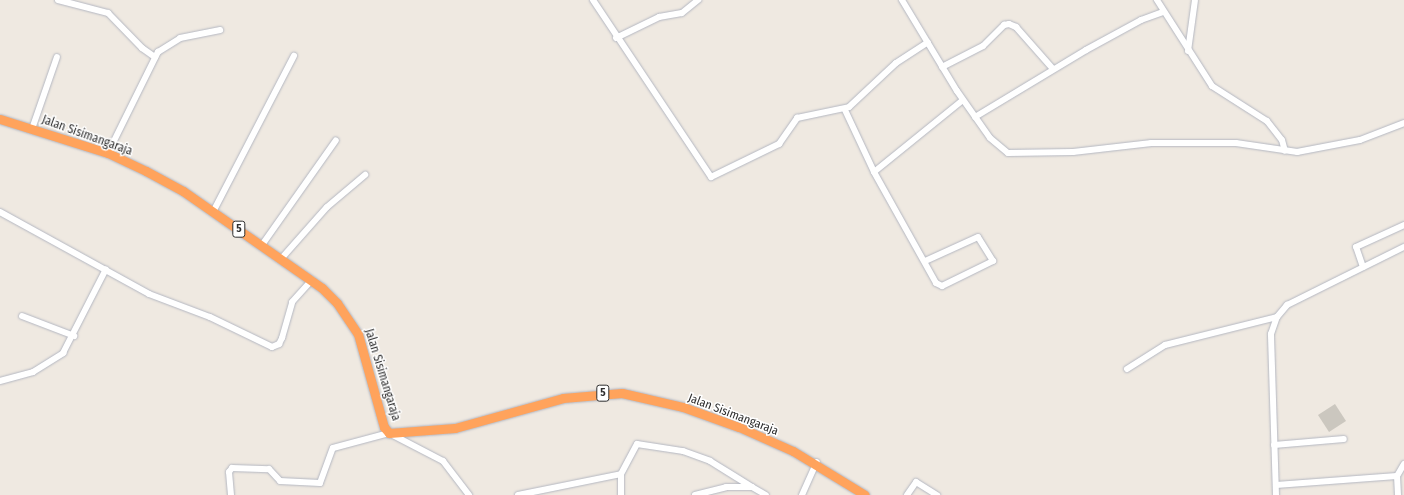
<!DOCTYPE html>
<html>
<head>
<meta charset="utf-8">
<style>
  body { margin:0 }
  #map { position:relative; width:1404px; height:495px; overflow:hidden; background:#efe9e1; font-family:"Fira Sans Condensed",sans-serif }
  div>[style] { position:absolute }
  .building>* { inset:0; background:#cbc7bf }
  .roads { filter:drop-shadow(0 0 1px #b4b7c1) drop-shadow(0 0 1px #b4b7c1) }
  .minor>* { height:6px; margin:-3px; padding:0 3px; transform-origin:3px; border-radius:3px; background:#fff }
  .highway>* { height:9px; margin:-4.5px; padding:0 4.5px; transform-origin:4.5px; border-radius:4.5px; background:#ffa35c }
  span { translate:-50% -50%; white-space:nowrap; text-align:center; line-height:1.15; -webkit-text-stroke:3px #fff; paint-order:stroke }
  .shield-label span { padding:1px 3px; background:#fff; border:1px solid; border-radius:3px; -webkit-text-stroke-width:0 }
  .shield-label { font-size:11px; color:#2e2e2e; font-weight:700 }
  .street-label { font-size:12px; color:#2e2e2e }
</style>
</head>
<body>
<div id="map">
  <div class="building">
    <i style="clip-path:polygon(1335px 404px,1346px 421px,1329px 432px,1318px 415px)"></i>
  </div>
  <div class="roads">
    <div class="minor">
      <i style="left:58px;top:0;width:52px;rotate:14.6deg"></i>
      <i style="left:108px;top:13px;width:49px;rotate:45.8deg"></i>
      <i style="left:142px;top:48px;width:16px;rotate:35deg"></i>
      <i style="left:593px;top:0;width:213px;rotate:56.3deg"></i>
      <i style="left:711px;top:177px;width:76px;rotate:-25.9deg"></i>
      <i style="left:779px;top:144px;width:32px;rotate:-55deg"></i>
      <i style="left:797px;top:118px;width:53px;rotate:-11.9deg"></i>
      <i style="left:849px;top:107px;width:64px;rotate:-43.1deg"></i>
      <i style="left:896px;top:63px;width:38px;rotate:-33deg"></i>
      <i style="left:902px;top:0;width:106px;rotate:58.9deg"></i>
      <i style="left:957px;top:91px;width:57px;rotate:54.9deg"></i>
      <i style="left:990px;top:138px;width:23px;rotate:40deg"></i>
      <i style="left:1008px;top:153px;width:65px;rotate:-0.9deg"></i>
      <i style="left:1073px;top:152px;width:79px;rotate:-6.6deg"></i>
      <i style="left:1151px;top:143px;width:85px"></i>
      <i style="left:1236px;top:143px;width:62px;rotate:8.4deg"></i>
      <i style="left:1297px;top:152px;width:64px;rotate:-10.8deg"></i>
      <i style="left:1360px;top:140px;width:47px;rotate:-21.1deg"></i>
      <i style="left:1157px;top:0;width:102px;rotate:57.4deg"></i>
      <i style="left:1212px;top:86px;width:65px;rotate:32.5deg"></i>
      <i style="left:1267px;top:121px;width:24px;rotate:52deg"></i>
      <i style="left:1282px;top:140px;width:11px;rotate:75deg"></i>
      <i style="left:616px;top:38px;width:48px;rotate:-26deg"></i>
      <i style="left:659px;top:17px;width:23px;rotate:-10deg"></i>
      <i style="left:682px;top:13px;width:21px;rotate:-39deg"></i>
      <i style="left:1188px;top:51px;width:51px;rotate:-82.2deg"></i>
      <i style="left:942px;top:67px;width:46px;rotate:-27.1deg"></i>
      <i style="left:983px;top:46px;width:30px;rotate:-45deg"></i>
      <i style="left:1004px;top:25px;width:5px;rotate:-11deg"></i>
      <i style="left:1009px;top:24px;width:8px;rotate:23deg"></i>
      <i style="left:1016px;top:27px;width:56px;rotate:48.6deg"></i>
      <i style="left:845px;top:110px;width:68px;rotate:64.9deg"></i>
      <i style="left:874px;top:172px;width:127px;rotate:60.8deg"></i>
      <i style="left:936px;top:283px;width:7px;rotate:27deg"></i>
      <i style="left:942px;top:286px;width:57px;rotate:-26.1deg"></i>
      <i style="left:993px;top:261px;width:28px;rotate:-122deg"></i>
      <i style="left:978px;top:237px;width:58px;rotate:155.6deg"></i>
      <i style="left:975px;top:117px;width:130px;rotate:-31.1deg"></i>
      <i style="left:1086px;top:50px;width:63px;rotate:-28.6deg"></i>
      <i style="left:1141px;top:20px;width:23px;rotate:-20deg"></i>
      <i style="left:32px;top:129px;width:76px;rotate:-70.9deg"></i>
      <i style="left:108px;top:153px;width:113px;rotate:-63.7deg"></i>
      <i style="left:158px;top:52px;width:26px;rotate:-32deg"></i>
      <i style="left:180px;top:38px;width:41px;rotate:-11.3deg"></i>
      <i style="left:874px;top:172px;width:114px;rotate:-39deg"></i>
      <i style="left:0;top:212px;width:170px;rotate:28.8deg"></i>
      <i style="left:149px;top:294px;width:65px;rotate:20.7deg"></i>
      <i style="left:210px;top:317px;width:69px;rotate:25.8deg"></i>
      <i style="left:272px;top:347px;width:8px;rotate:-23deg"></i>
      <i style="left:279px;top:344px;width:7px;rotate:-63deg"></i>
      <i style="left:282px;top:338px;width:37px;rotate:-74deg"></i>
      <i style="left:292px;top:302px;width:30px;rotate:-48deg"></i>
      <i style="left:213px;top:212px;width:176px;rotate:-62.6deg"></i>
      <i style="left:262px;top:245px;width:128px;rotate:-54.8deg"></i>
      <i style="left:281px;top:259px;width:69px;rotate:-48.5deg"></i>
      <i style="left:327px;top:207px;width:50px;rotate:-40.1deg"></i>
      <i style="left:1363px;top:267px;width:21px;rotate:-109deg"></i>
      <i style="left:1356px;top:247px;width:53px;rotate:-24.6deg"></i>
      <i style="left:22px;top:316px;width:56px;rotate:21deg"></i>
      <i style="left:1127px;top:369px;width:45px;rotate:-32.3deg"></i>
      <i style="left:1165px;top:345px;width:115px;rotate:-14deg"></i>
      <i style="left:0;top:381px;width:34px;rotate:-15deg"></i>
      <i style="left:33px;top:372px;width:36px;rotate:-32deg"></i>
      <i style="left:63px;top:353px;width:94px;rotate:-62.9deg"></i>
      <i style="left:1274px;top:445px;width:70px;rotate:-4.9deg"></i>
      <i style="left:1276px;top:485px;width:121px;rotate:-4.3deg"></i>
      <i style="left:231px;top:495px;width:23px;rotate:-95deg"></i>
      <i style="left:229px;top:472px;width:5px;rotate:-53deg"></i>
      <i style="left:232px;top:468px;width:37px;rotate:2deg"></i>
      <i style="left:269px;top:469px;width:16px;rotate:47deg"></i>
      <i style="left:280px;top:481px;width:40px;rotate:2.9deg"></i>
      <i style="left:320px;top:483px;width:37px;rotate:-70deg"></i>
      <i style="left:333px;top:448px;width:58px;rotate:-15deg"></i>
      <i style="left:389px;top:433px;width:61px;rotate:27.4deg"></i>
      <i style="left:443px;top:461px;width:43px;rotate:52.6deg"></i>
      <i style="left:518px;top:495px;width:105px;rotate:-11.5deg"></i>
      <i style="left:621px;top:495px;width:21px;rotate:-90deg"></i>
      <i style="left:621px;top:474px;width:34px;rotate:-62deg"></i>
      <i style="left:637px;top:444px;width:47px;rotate:8.7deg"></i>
      <i style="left:683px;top:451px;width:29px;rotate:20deg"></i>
      <i style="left:710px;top:461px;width:49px;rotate:31.8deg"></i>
      <i style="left:695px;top:495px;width:32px;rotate:-14deg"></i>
      <i style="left:726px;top:487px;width:26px"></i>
      <i style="left:752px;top:487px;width:16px;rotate:30deg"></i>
      <i style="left:802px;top:495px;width:36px;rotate:-66deg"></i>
      <i style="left:907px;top:495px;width:16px;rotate:-55deg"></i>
      <i style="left:916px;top:482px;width:25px;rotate:32deg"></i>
      <i style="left:1276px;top:495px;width:161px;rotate:-91.8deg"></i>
      <i style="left:1271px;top:334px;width:18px;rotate:-71deg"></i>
      <i style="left:1277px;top:317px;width:16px;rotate:-50deg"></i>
      <i style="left:1287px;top:305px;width:131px;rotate:-26.4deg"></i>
      <i style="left:1398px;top:495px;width:19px;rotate:-93deg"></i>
      <i style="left:1397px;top:476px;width:14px;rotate:-60deg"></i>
    </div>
    <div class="highway">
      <i style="left:0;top:119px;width:113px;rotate:17.5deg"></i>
      <i style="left:108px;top:153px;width:42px;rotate:25.3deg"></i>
      <i style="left:146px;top:171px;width:42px;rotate:28.4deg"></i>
      <i style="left:183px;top:191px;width:169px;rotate:34.9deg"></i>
      <i style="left:322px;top:288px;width:21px;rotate:45deg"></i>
      <i style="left:337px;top:303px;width:37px;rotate:56deg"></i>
      <i style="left:358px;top:334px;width:97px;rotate:74.4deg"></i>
      <i style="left:384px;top:427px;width:8px;rotate:50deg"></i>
      <i style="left:389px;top:433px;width:66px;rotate:-4.3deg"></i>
      <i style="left:455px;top:428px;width:112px;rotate:-15.5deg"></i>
      <i style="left:563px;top:398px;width:59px;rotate:-4.8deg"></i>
      <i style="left:622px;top:393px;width:63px;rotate:12.9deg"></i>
      <i style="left:683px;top:407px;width:59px;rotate:19.7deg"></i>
      <i style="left:739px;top:427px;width:59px;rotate:24deg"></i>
      <i style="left:793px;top:451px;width:84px;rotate:31.4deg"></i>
    </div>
  </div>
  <div class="shield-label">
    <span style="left:239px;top:229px">5</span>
    <span style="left:603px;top:393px">5</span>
  </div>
  <div class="street-label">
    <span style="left:87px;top:136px;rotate:20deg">Jalan Sisimangaraja</span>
    <span style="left:382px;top:375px;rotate:73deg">Jalan Sisimangaraja</span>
    <span style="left:733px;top:415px;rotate:21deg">Jalan Sisimangaraja</span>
  </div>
</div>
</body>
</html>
